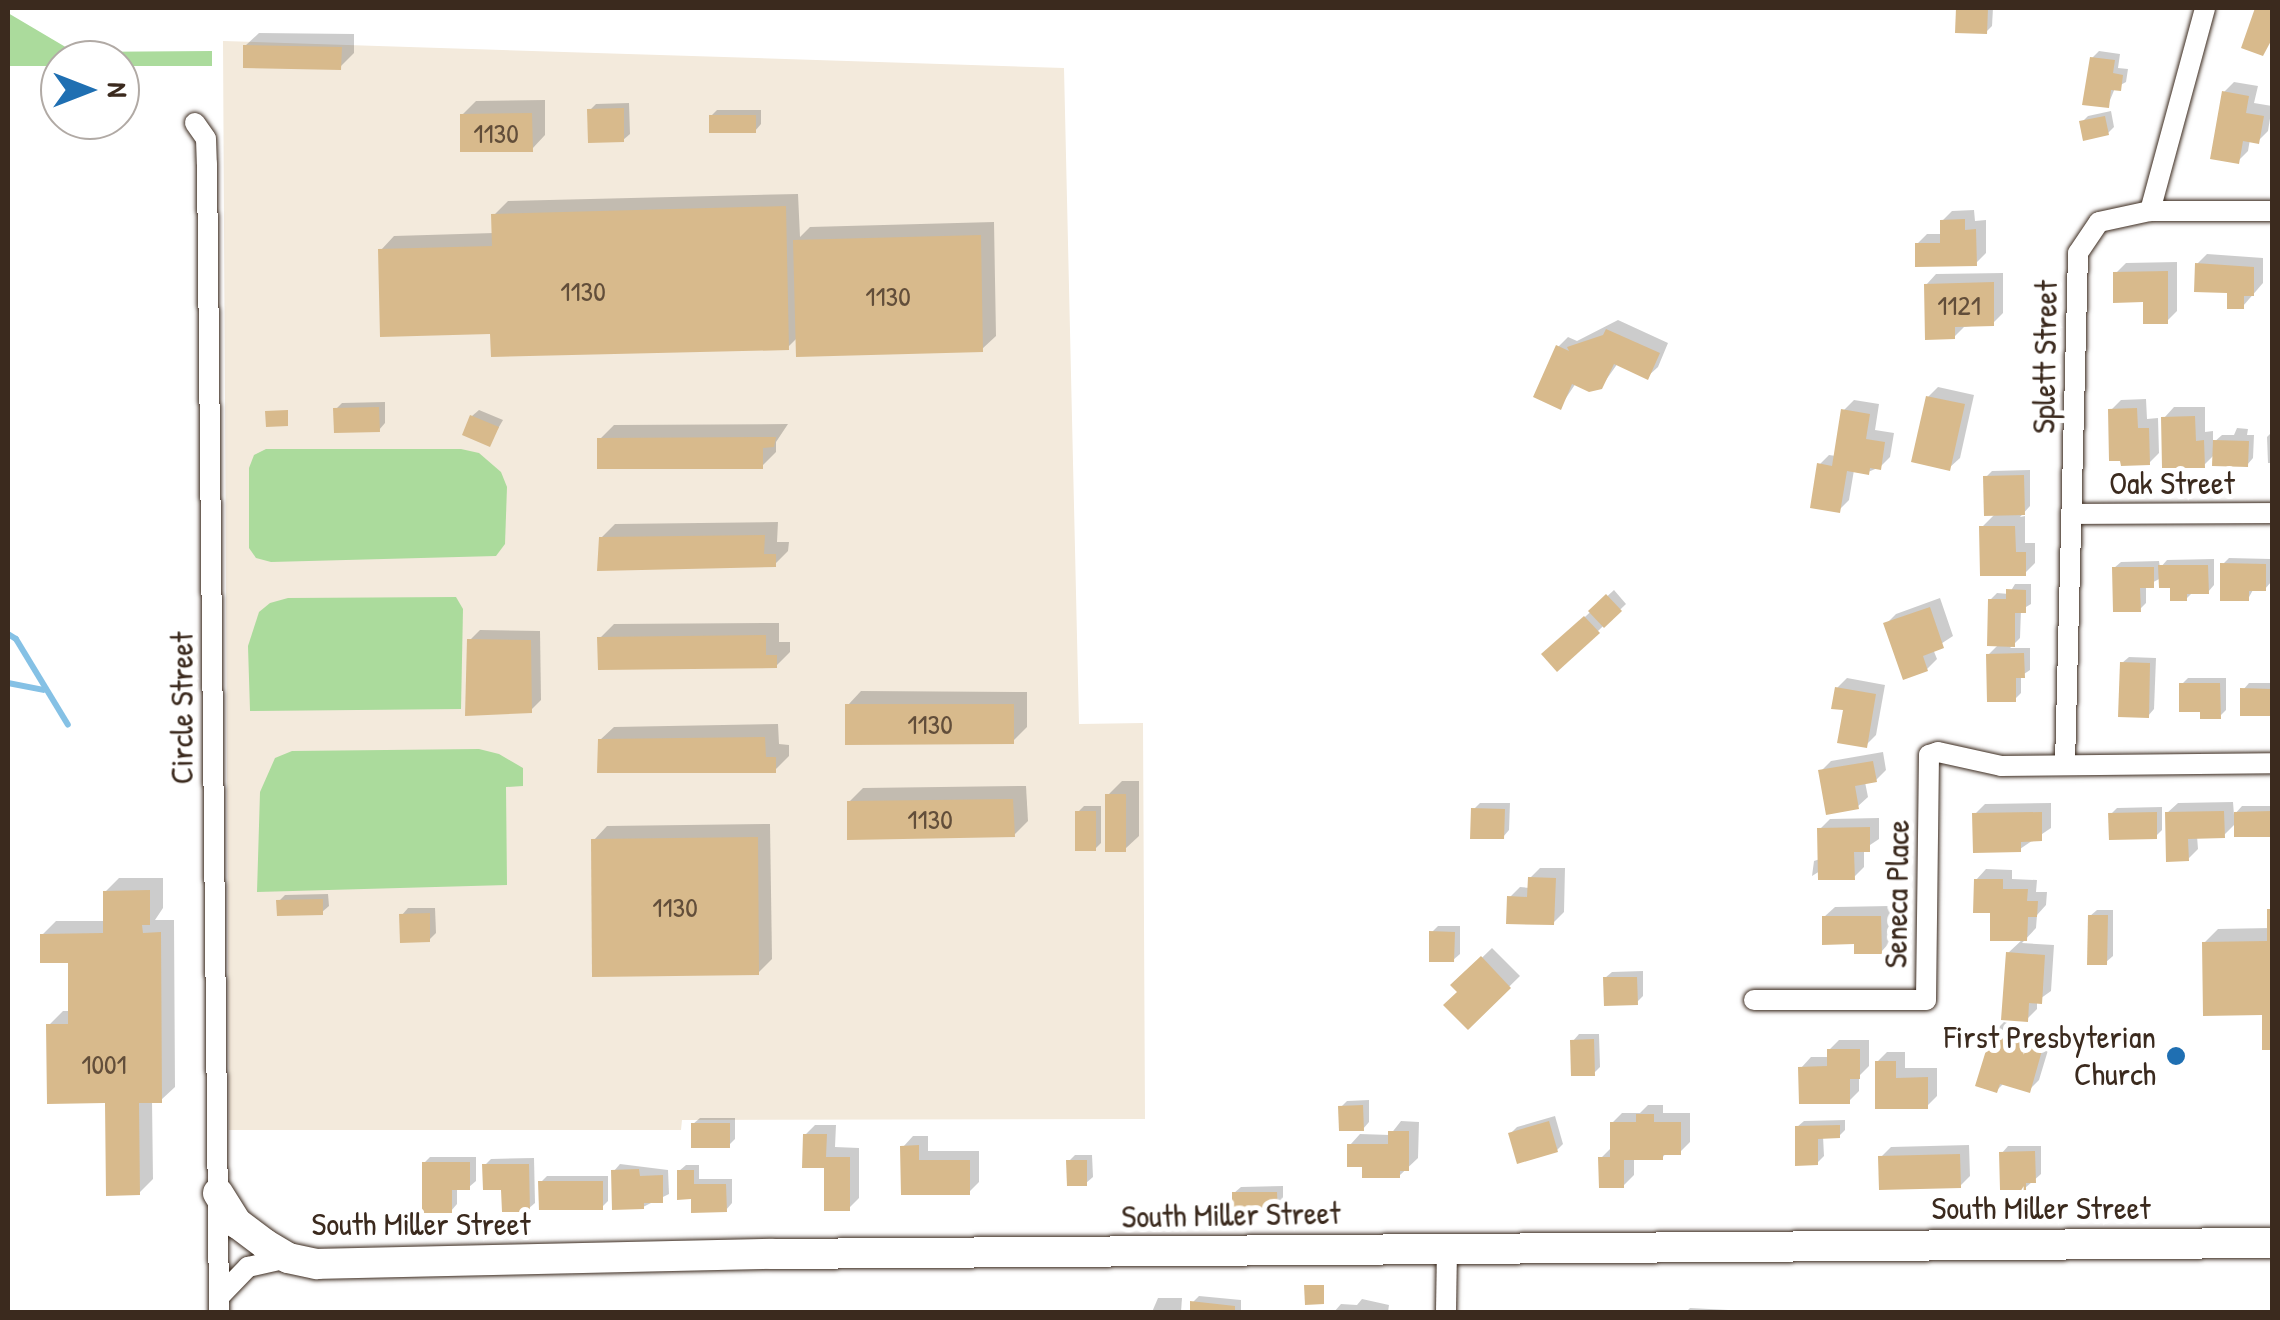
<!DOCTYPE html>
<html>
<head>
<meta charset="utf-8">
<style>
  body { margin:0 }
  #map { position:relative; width:2280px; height:1320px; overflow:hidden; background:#fff; font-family:"Patrick Hand",sans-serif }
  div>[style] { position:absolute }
  .built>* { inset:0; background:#f3eadc }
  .green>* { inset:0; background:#abdb9c }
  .shadow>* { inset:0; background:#0003 }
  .stream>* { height:6px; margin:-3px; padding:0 3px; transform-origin:3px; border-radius:3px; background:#85c1e5 }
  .building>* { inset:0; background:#d8ba8c }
  .roads { filter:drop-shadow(0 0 2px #3b2a1e) drop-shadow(0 0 2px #3b2a1e) }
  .street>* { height:20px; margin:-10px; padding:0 10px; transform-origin:10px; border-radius:10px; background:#fff }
  .secondary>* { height:30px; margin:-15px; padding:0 15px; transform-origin:15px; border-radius:15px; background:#fff }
  .dots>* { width:28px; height:28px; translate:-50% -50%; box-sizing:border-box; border:5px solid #fff; border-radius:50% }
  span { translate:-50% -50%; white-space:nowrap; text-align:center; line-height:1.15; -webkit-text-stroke:10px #fff; paint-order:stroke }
  .number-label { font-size:28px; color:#624e3a }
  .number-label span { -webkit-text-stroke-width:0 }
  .street-label { font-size:32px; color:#3b2a1e }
  .poi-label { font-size:32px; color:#3b2a1e }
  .right { translate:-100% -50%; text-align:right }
  .frame { position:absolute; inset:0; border:10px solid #3b2a1e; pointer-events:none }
  .north { position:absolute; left:40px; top:40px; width:100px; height:100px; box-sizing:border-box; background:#fff; border:2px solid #b1aaa5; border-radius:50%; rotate:90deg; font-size:28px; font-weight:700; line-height:40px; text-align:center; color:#3b2a1e }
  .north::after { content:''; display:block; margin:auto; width:35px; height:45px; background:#1f6fb2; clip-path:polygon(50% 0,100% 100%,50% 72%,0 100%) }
</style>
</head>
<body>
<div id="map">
  <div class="built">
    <i style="clip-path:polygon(223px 41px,1064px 68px,1079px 724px,1143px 723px,1145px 1119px,682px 1120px,681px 1130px,229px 1130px)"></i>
  </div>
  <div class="green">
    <i style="clip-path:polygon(8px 13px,74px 52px,212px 51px,212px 66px,120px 66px,120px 60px,60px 60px,60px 66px,8px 66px)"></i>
    <i style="clip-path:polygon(266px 449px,461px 449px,479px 453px,501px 472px,507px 487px,505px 544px,496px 556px,271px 562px,256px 558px,249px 548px,249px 468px,254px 455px)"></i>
    <i style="clip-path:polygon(456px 597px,463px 609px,461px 709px,250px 711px,248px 646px,259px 612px,270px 603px,288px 598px)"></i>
    <i style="clip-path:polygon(479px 749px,499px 754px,523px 768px,523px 786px,506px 787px,507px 885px,257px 892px,260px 792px,275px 758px,292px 751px)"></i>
  </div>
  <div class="shadow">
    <i style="clip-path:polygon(1958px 8px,1993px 8px,1992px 26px,1986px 32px,1958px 30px)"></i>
    <i style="clip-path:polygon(259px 33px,354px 34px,354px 53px,340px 67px,245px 46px)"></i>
    <i style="clip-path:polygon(2099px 51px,2120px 54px,2118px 68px,2128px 69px,2126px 82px,2115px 88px,2108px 105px,2092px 58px)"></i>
    <i style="clip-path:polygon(2234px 82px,2258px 86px,2254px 103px,2272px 106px,2268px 131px,2258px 141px,2250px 139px,2248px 151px,2238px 161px,2224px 92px)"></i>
    <i style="clip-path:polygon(545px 100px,545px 135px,532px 149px,462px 115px,476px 101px)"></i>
    <i style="clip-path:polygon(629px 103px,630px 134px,623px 140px,590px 110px,596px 104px)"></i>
    <i style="clip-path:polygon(717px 110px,761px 110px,761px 124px,755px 131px,711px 116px)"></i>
    <i style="clip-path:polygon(2111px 111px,2114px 127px,2108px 133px,2082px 122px,2088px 116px)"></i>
    <i style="clip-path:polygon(798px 194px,800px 237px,810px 227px,994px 222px,996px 336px,982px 349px,798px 337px,788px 347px,493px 331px,381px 250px,394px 236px,494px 233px,494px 215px,508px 201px)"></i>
    <i style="clip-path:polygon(1974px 210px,1975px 221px,1986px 220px,1986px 253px,1976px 263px,1917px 244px,1927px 234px,1943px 234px,1942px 221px,1952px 211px)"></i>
    <i style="clip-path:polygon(2207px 254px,2263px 258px,2263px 283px,2243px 306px,2197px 264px)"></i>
    <i style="clip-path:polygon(2177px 262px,2177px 311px,2167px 321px,2116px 273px,2126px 263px)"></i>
    <i style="clip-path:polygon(2003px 273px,2003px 313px,1993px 323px,1964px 327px,1954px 337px,1926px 285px,1936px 274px)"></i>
    <i style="clip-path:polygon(1618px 320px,1668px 343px,1658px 367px,1647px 377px,1618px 363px,1601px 387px,1576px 383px,1560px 407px,1558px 347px,1568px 337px,1577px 341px)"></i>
    <i style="clip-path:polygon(1938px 387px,1974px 395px,1960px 458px,1949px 468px,1928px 397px)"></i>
    <i style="clip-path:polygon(2146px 399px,2147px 419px,2158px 418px,2159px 453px,2149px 463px,2111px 410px,2121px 400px)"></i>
    <i style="clip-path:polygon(1854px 400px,1879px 404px,1875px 430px,1894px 433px,1890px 457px,1880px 467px,1868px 472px,1854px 470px,1849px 500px,1839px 510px,1819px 465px,1829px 455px,1836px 456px,1844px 410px)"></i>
    <i style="clip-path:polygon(385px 402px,385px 423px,379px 430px,336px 409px,342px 403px)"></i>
    <i style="clip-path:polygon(2174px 407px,2205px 407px,2205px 432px,2213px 431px,2213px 443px,2222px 435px,2234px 435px,2237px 428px,2248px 429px,2247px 435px,2254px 435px,2253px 458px,2247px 465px,2215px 454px,2204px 465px,2164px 418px)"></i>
    <i style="clip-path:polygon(479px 410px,503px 420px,489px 444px,472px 416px)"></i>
    <i style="clip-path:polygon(788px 424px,776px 442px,776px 452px,762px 466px,600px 439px,614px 425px)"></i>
    <i style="clip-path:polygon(2272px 432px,2272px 463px,2268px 463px,2267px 437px)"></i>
    <i style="clip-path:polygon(2030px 470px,2030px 506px,2020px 517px,2025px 516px,2025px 543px,2035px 543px,2035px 563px,2025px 573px,1982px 527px,1996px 513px,1986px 477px,1992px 471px)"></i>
    <i style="clip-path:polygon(778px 522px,777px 542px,789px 542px,788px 551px,774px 565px,601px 538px,615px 524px)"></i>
    <i style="clip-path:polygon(2229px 558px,2271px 559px,2271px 582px,2265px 589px,2254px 588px,2248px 599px,2223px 564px)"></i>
    <i style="clip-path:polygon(2214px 559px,2214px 585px,2208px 592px,2193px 592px,2186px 599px,2161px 578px,2146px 586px,2146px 603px,2140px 609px,2114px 568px,2121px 562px,2159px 561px,2160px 568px,2167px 560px)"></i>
    <i style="clip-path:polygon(2015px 584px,2031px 584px,2031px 604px,2021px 610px,2020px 638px,2010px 648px,2030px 648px,2030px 670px,2021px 676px,2021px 693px,2015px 699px,1988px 655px,1999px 644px,1990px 600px,1997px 593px,2009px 594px)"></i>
    <i style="clip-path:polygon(1614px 590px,1626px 604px,1598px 631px,1545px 654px)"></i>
    <i style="clip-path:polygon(1940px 598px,1953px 636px,1933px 649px,1937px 659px,1927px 669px,1886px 624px,1896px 614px)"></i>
    <i style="clip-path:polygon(779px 623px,779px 642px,790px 642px,790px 652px,776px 666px,600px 638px,614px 624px)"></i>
    <i style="clip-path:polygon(480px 630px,540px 631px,541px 700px,531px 710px,470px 640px)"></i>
    <i style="clip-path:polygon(2129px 657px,2156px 658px,2154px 709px,2148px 716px,2122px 663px)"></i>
    <i style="clip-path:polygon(1847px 678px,1885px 685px,1876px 735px,1866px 745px,1837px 688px)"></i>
    <i style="clip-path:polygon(2188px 678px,2226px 678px,2226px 710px,2220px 716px,2202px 710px,2182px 684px)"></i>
    <i style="clip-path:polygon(2249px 683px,2272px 683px,2272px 714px,2243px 713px,2243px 690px)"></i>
    <i style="clip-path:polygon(861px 691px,1027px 692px,1027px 727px,1013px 741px,848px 705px)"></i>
    <i style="clip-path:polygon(778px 724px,779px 744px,789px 745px,789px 756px,775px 770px,600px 740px,614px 727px)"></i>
    <i style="clip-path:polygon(1883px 752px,1886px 770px,1876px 780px,1865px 782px,1868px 797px,1857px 807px,1821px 771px,1831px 761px)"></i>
    <i style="clip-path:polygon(1122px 781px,1139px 781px,1139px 836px,1125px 849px,1108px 795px)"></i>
    <i style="clip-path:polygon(1026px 786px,1028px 821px,1014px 835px,849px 802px,863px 788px)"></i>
    <i style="clip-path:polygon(2233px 802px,2234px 815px,2242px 806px,2272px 806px,2272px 834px,2236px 835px,2236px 823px,2224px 835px,2197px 836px,2198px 849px,2188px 859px,2167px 813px,2178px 803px)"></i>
    <i style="clip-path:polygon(1480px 803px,1510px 803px,1509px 830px,1503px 837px,1474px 809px)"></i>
    <i style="clip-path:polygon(2051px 803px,2051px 828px,2020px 849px,1975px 814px,1985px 804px)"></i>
    <i style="clip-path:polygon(1084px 806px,1101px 806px,1101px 843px,1095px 849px,1078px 812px)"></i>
    <i style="clip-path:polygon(2162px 807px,2162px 830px,2156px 836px,2111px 814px,2117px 808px)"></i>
    <i style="clip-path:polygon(1879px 818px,1879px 839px,1864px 849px,1864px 867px,1854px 877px,1820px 871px,1812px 876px,1814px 861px,1820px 859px,1820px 829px,1830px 819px)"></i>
    <i style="clip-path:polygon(770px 824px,772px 959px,758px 973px,594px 840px,607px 826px)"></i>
    <i style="clip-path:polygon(1540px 868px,1565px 868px,1564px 912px,1553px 923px,1510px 897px,1520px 887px,1530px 888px,1530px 878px)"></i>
    <i style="clip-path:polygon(1986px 869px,2012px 870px,2012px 879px,2037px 880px,2036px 892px,2047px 892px,2046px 905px,2037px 915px,2036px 928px,2022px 943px,2054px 945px,2051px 991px,2037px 1001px,2037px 1009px,2027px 1019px,2008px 953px,2023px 939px,1992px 911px,1976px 880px)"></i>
    <i style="clip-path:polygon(119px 878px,163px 878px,163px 908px,155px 920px,174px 920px,175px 1087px,161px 1100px,152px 1100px,153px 1179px,139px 1193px,108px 1101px,49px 1025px,63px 1011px,71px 1011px,70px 960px,42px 935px,56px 921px,105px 921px,105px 892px)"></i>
    <i style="clip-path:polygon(328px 894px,329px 906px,322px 912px,279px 901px,285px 895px)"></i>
    <i style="clip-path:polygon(1890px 906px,1891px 941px,1881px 952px,1856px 942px,1824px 917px,1835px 907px)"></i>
    <i style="clip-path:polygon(2272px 907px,2272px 1048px,2265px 1048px,2265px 1012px,2204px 943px,2218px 929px,2270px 928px)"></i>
    <i style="clip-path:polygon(408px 908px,435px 908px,436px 933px,429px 940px,402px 915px)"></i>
    <i style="clip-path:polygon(2097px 910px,2113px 910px,2113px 956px,2106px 962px,2090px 916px)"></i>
    <i style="clip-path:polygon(1438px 926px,1460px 926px,1460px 954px,1453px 960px,1432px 932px)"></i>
    <i style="clip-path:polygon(1492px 948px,1520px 976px,1468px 1027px,1461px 992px,1454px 985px)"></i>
    <i style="clip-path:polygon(1643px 971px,1643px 996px,1637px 1002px,1605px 978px,1612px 972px)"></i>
    <i style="clip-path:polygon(2004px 1022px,2052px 1037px,2039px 1080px,2029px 1090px,2004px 1083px,1997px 1090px,1994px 1032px)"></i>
    <i style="clip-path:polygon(1579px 1034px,1599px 1034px,1600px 1067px,1594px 1073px,1573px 1041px)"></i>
    <i style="clip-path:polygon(1839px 1040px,1869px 1040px,1869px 1066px,1859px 1076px,1859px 1091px,1849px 1101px,1801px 1068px,1811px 1057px,1829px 1057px,1829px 1050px)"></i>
    <i style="clip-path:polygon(1887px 1052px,1905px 1052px,1905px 1068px,1937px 1068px,1937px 1096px,1927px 1106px,1877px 1062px)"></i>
    <i style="clip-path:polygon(1369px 1100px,1369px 1122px,1363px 1129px,1341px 1107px,1347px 1101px)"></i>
    <i style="clip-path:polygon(1648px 1105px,1663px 1105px,1663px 1113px,1690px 1113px,1690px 1142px,1680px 1152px,1667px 1152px,1662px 1158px,1634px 1158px,1634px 1175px,1623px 1186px,1601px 1158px,1612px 1147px,1612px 1123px,1622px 1113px,1640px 1113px)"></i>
    <i style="clip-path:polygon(1555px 1116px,1563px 1144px,1557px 1150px,1511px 1133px,1517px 1127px)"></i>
    <i style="clip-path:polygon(700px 1118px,735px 1118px,735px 1139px,729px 1145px,693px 1124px)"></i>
    <i style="clip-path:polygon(1845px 1120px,1845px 1130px,1839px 1136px,1823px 1136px,1824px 1156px,1817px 1163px,1797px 1127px,1804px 1121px)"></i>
    <i style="clip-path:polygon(1401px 1121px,1419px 1122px,1418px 1158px,1399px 1176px,1364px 1165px,1350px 1145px,1360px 1134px,1390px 1135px)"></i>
    <i style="clip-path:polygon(815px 1125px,836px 1125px,835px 1147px,859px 1148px,859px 1198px,849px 1208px,805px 1135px)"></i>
    <i style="clip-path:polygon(913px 1136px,928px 1136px,928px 1151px,979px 1151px,979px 1182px,969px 1192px,903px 1193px,903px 1147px)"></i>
    <i style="clip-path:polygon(1969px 1145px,1970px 1176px,1960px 1186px,1881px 1157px,1891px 1147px)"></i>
    <i style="clip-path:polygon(2008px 1146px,2041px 1146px,2041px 1174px,2025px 1188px,2002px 1153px)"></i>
    <i style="clip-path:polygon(1075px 1155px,1092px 1155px,1093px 1177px,1086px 1183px,1069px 1161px)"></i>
    <i style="clip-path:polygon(430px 1157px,476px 1157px,476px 1181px,469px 1187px,457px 1187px,457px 1204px,451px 1211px,424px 1163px)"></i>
    <i style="clip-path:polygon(534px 1158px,535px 1203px,528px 1209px,485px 1165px,491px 1159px)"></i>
    <i style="clip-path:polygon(620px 1164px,668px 1170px,669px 1194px,643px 1207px,614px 1171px)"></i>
    <i style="clip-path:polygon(686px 1165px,699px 1165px,699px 1179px,732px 1179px,732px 1203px,726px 1210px,694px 1197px,679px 1171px)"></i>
    <i style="clip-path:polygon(547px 1176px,608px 1176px,608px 1201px,602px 1207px,541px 1182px)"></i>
    <i style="clip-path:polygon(1283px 1186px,1283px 1205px,1276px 1211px,1234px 1193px,1241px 1187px)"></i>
    <i style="clip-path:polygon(1199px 1296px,1241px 1300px,1241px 1312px,1253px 1312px,1193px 1312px,1193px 1302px)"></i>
    <i style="clip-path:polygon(1158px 1298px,1182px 1298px,1181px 1312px,1152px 1312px)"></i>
    <i style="clip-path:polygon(1362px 1299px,1389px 1305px,1388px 1312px,1334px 1312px,1341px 1304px,1357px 1305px)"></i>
    <i style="clip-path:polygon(1690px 1308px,1767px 1312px,1686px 1312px)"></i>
  </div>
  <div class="stream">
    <i style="left:8px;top:634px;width:9px;rotate:32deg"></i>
    <i style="left:16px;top:639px;width:100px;rotate:58.8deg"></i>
    <i style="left:8px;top:683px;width:36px;rotate:11deg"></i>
  </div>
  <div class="building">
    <i style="clip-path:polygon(1956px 8px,1988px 8px,1987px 34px,1955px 33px)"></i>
    <i style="clip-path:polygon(2255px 8px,2272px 8px,2272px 39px,2263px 56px,2241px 48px)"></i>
    <i style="clip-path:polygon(243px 45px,342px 47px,341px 70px,243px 68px)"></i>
    <i style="clip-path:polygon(2090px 57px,2115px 60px,2113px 73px,2123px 75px,2121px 91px,2111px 90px,2109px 108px,2082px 105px)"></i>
    <i style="clip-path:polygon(2222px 91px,2249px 96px,2246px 113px,2264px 116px,2259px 144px,2243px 141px,2239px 164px,2210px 159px)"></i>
    <i style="clip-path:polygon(624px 108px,624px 142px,588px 143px,587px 109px)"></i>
    <i style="clip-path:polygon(532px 113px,533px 152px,460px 152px,460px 114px)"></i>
    <i style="clip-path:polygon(709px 115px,756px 115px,756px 133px,709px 133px)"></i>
    <i style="clip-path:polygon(2105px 116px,2109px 135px,2083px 141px,2079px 121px)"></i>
    <i style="clip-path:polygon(786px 206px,789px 350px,491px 357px,490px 334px,380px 337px,378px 249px,492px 246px,491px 214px)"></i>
    <i style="clip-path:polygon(1965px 219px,1965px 230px,1976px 229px,1977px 266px,1915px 267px,1915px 243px,1940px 243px,1940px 220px)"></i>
    <i style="clip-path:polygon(981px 235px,983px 352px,796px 357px,793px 240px)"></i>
    <i style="clip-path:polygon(2195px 263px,2254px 267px,2254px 296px,2244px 296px,2244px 309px,2227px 309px,2227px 293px,2194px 292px)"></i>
    <i style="clip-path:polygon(2168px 271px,2168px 324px,2143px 324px,2143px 302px,2113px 303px,2113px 272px)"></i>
    <i style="clip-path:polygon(1994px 282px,1994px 326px,1955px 327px,1955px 339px,1925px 340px,1924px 284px)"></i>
    <i style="clip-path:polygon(1606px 329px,1660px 353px,1648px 380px,1614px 364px,1602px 389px,1589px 392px,1572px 384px,1561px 410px,1533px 397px,1556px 345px,1569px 351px,1567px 347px,1603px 335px)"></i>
    <i style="clip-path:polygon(1926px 396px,1965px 404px,1950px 471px,1911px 462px)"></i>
    <i style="clip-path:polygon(379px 407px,380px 432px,334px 433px,333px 408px)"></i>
    <i style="clip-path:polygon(2137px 408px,2138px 428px,2149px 428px,2150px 465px,2121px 466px,2120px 461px,2109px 461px,2108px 409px)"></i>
    <i style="clip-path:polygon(1841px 409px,1870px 414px,1866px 439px,1885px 442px,1881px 470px,1870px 468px,1869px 475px,1847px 471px,1840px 513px,1810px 508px,1817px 463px,1832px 466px)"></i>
    <i style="clip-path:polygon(288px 410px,288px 426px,266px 427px,265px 411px)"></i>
    <i style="clip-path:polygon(470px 415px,499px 427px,490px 447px,462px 435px)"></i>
    <i style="clip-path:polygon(2195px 416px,2196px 441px,2204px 440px,2205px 468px,2162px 468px,2161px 417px)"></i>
    <i style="clip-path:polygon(776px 437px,774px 447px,763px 448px,763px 469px,597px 469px,597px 438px)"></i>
    <i style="clip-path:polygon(2213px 440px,2249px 441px,2248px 467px,2212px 466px)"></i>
    <i style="clip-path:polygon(2024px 475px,2025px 515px,1984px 516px,1983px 476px)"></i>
    <i style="clip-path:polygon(1979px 526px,2015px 526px,2016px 552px,2026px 552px,2026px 576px,1980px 576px)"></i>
    <i style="clip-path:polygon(765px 535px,764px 554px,776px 554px,776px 567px,597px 571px,599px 537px)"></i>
    <i style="clip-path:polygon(2220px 563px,2266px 564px,2266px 591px,2249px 591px,2249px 601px,2220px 601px)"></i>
    <i style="clip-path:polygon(2158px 565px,2208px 565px,2209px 594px,2187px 594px,2187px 601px,2170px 601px,2170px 588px,2159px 588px)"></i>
    <i style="clip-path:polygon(2112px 567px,2154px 567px,2154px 588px,2140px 588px,2141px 612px,2113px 612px)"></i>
    <i style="clip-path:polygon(2006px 589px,2026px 590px,2026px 613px,2015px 613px,2015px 647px,1987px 646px,1988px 599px,2006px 599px)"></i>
    <i style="clip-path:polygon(1606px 594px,1622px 611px,1604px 628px,1588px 611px)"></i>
    <i style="clip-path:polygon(1930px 607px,1944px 648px,1923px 656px,1928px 671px,1903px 680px,1883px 623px)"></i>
    <i style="clip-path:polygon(1584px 616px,1600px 633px,1557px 672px,1541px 654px)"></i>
    <i style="clip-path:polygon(766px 635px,766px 655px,777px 655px,777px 668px,598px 670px,597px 637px)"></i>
    <i style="clip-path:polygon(467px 639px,531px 640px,532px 713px,465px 716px)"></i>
    <i style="clip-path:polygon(2024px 653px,2025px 678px,2016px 678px,2016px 702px,1987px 702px,1986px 654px)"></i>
    <i style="clip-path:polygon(2120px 662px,2150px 663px,2149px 718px,2118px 717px)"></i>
    <i style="clip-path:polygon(2179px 683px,2220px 683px,2221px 719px,2200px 719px,2200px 712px,2179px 712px)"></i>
    <i style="clip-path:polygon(1835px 687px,1876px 694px,1867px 748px,1837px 743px,1843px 710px,1831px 709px)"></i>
    <i style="clip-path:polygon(2240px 688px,2272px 689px,2272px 716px,2240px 716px)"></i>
    <i style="clip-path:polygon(845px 704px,1014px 704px,1014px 744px,845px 745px)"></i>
    <i style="clip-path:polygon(765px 737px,766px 757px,776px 757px,776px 773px,597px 773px,598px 739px)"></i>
    <i style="clip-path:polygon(1873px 761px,1877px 782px,1855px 786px,1859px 809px,1826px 815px,1818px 770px)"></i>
    <i style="clip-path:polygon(1105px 794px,1126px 794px,1126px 852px,1105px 852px)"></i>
    <i style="clip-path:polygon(1013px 799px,1015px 837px,847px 840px,847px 801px)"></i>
    <i style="clip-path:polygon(1471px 808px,1505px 809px,1504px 839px,1470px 839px)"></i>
    <i style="clip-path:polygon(1075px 811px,1096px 811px,1096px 851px,1075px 851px)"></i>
    <i style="clip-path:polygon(2224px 811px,2225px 838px,2188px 839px,2189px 861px,2166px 862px,2165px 812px)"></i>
    <i style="clip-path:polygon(2272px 811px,2272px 837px,2234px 837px,2234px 812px)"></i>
    <i style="clip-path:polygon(2042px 812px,2042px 841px,2021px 842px,2021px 852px,1973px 853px,1972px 813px)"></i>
    <i style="clip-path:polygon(2157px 812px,2157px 839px,2109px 840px,2108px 813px)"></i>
    <i style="clip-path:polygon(1870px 827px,1870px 852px,1854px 852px,1855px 880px,1818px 880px,1817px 828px)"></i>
    <i style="clip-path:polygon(758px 837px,759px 975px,592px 977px,591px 839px)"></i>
    <i style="clip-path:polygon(1528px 877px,1556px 878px,1554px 925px,1506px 924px,1507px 896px,1527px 897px)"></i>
    <i style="clip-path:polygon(1974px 879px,2003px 879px,2003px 889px,2028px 889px,2027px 901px,2038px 901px,2037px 917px,2028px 917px,2027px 941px,1990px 941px,1990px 913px,1973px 913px)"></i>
    <i style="clip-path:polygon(150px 890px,150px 925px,142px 925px,143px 933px,161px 932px,162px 1103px,139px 1103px,140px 1195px,106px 1196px,105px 1103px,47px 1104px,46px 1024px,68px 1024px,68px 963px,40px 963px,40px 934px,103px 933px,103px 891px)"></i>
    <i style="clip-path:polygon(323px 899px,323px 915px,277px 916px,276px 900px)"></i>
    <i style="clip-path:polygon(2267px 909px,2272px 909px,2272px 1050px,2262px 1050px,2262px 1015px,2203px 1016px,2202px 942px,2267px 941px)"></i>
    <i style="clip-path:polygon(430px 913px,430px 942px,400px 943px,399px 914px)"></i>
    <i style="clip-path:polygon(2088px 915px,2108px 915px,2107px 965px,2087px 965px)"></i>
    <i style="clip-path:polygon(1822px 916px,1881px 916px,1882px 954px,1854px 954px,1854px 944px,1822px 945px)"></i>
    <i style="clip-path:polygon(1429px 931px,1455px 932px,1454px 962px,1429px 962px)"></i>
    <i style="clip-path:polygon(2006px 952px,2045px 955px,2042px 1004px,2029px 1003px,2028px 1022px,2001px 1020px)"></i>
    <i style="clip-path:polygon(1481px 956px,1511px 988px,1468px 1030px,1443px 1005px,1457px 992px,1450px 985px)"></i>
    <i style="clip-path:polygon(1603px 977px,1637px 977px,1638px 1005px,1604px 1006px)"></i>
    <i style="clip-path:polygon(1992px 1031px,2043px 1047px,2030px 1093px,2000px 1084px,1997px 1093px,1975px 1086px)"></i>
    <i style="clip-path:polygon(1594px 1039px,1595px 1076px,1571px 1076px,1570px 1040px)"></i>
    <i style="clip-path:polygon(1827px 1049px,1860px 1049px,1860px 1079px,1850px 1079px,1850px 1104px,1799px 1104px,1798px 1067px,1827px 1066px)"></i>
    <i style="clip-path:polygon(1875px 1061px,1896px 1061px,1896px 1078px,1928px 1077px,1928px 1109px,1875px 1109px)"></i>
    <i style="clip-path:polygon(1363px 1105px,1364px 1131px,1339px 1131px,1338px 1106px)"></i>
    <i style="clip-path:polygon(1636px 1114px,1654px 1114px,1654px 1122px,1681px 1122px,1681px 1155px,1663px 1155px,1663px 1160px,1624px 1160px,1624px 1188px,1599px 1188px,1598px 1157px,1610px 1157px,1610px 1122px,1636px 1122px)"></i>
    <i style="clip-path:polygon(1549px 1121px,1558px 1152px,1517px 1164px,1508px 1133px)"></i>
    <i style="clip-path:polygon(691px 1123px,730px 1123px,730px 1148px,691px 1148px)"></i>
    <i style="clip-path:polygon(1840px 1125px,1840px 1138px,1818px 1139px,1818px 1165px,1795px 1166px,1795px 1126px)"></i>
    <i style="clip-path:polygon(1388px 1131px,1409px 1131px,1409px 1171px,1400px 1171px,1400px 1178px,1362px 1178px,1362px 1167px,1347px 1167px,1347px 1144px,1388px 1144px)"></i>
    <i style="clip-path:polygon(803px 1134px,827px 1134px,826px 1157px,850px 1157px,850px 1211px,824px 1211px,824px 1168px,802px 1168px)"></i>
    <i style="clip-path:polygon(919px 1145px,919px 1160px,970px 1160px,970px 1195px,901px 1195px,900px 1146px)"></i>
    <i style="clip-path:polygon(2035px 1151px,2036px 1183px,2026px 1183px,2026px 1190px,2000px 1190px,1999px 1152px)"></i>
    <i style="clip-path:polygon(1960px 1154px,1961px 1188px,1879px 1190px,1878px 1156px)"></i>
    <i style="clip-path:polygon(1066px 1160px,1087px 1160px,1087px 1186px,1067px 1186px)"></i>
    <i style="clip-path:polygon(422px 1162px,470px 1162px,470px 1190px,452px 1190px,452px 1213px,422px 1213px)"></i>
    <i style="clip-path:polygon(482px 1164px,529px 1164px,530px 1212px,502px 1212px,501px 1190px,483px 1190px)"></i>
    <i style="clip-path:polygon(639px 1169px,640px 1176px,663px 1175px,663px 1203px,644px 1203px,644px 1209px,612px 1210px,611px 1170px)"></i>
    <i style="clip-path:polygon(677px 1170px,694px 1170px,694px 1184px,726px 1184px,727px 1212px,691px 1213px,691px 1199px,677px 1200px)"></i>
    <i style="clip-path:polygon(538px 1181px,603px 1181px,603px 1210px,539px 1210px)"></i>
    <i style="clip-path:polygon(1232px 1192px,1277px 1192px,1278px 1213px,1232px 1214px)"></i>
    <i style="clip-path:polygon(1304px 1285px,1324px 1285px,1324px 1304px,1305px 1305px)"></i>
    <i style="clip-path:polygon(1190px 1301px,1235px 1306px,1235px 1312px,1190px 1312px)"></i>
  </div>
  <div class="roads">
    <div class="street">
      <i style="left:195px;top:123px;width:19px;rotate:55deg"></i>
      <i style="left:206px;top:139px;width:25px;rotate:88deg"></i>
      <i style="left:207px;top:164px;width:1148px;rotate:89.4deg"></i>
      <i style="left:2150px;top:211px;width:122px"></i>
      <i style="left:2072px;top:514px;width:200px;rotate:-0.3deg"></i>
      <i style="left:2065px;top:764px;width:511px;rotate:-88.54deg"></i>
      <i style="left:2078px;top:253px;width:37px;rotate:-56deg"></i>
      <i style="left:2099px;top:222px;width:52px;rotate:-12.2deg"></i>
      <i style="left:2150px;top:211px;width:210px;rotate:-74.8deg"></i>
      <i style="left:1754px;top:1000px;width:172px"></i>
      <i style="left:1926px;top:1000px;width:245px;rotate:-89.3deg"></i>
      <i style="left:1929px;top:755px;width:9px;rotate:-18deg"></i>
      <i style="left:1938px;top:752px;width:65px;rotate:12.5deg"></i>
      <i style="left:2001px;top:766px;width:271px;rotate:-0.6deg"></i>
      <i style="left:219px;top:1297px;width:42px;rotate:-46deg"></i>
      <i style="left:248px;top:1267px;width:41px;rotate:-12.7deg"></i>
      <i style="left:1446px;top:1312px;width:65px;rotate:-89.1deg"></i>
    </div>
    <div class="secondary">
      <i style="left:218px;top:1193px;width:36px;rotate:58deg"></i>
      <i style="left:237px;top:1223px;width:35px;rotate:37deg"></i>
      <i style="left:265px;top:1244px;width:27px;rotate:31deg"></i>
      <i style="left:288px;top:1258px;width:30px;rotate:12deg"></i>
      <i style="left:317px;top:1264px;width:453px;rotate:-1.3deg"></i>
      <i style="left:770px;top:1254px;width:1502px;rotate:-0.42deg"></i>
    </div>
  </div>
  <div class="dots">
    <i style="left:2176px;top:1056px;background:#1f6fb2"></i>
  </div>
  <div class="number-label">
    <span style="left:496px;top:133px">1130</span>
    <span style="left:583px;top:291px">1130</span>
    <span style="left:888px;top:296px">1130</span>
    <span style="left:1959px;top:305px">1121</span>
    <span style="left:930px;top:724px">1130</span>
    <span style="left:930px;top:819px">1130</span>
    <span style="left:675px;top:907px">1130</span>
    <span style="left:104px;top:1064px">1001</span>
  </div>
  <div class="street-label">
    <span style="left:2045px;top:357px;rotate:-89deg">Splett Street</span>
    <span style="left:2172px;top:483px">Oak Street</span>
    <span style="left:182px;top:708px;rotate:-90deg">Circle Street</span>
    <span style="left:1897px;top:894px;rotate:-89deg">Seneca Place</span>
    <span style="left:2041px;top:1208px">South Miller Street</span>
    <span style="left:1231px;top:1215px;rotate:-1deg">South Miller Street</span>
    <span style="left:421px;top:1224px">South Miller Street</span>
  </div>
  <div class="poi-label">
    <span class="right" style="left:2156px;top:1056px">First Presbyterian<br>Church</span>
  </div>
  <div class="frame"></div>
  <div class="north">N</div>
</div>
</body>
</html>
